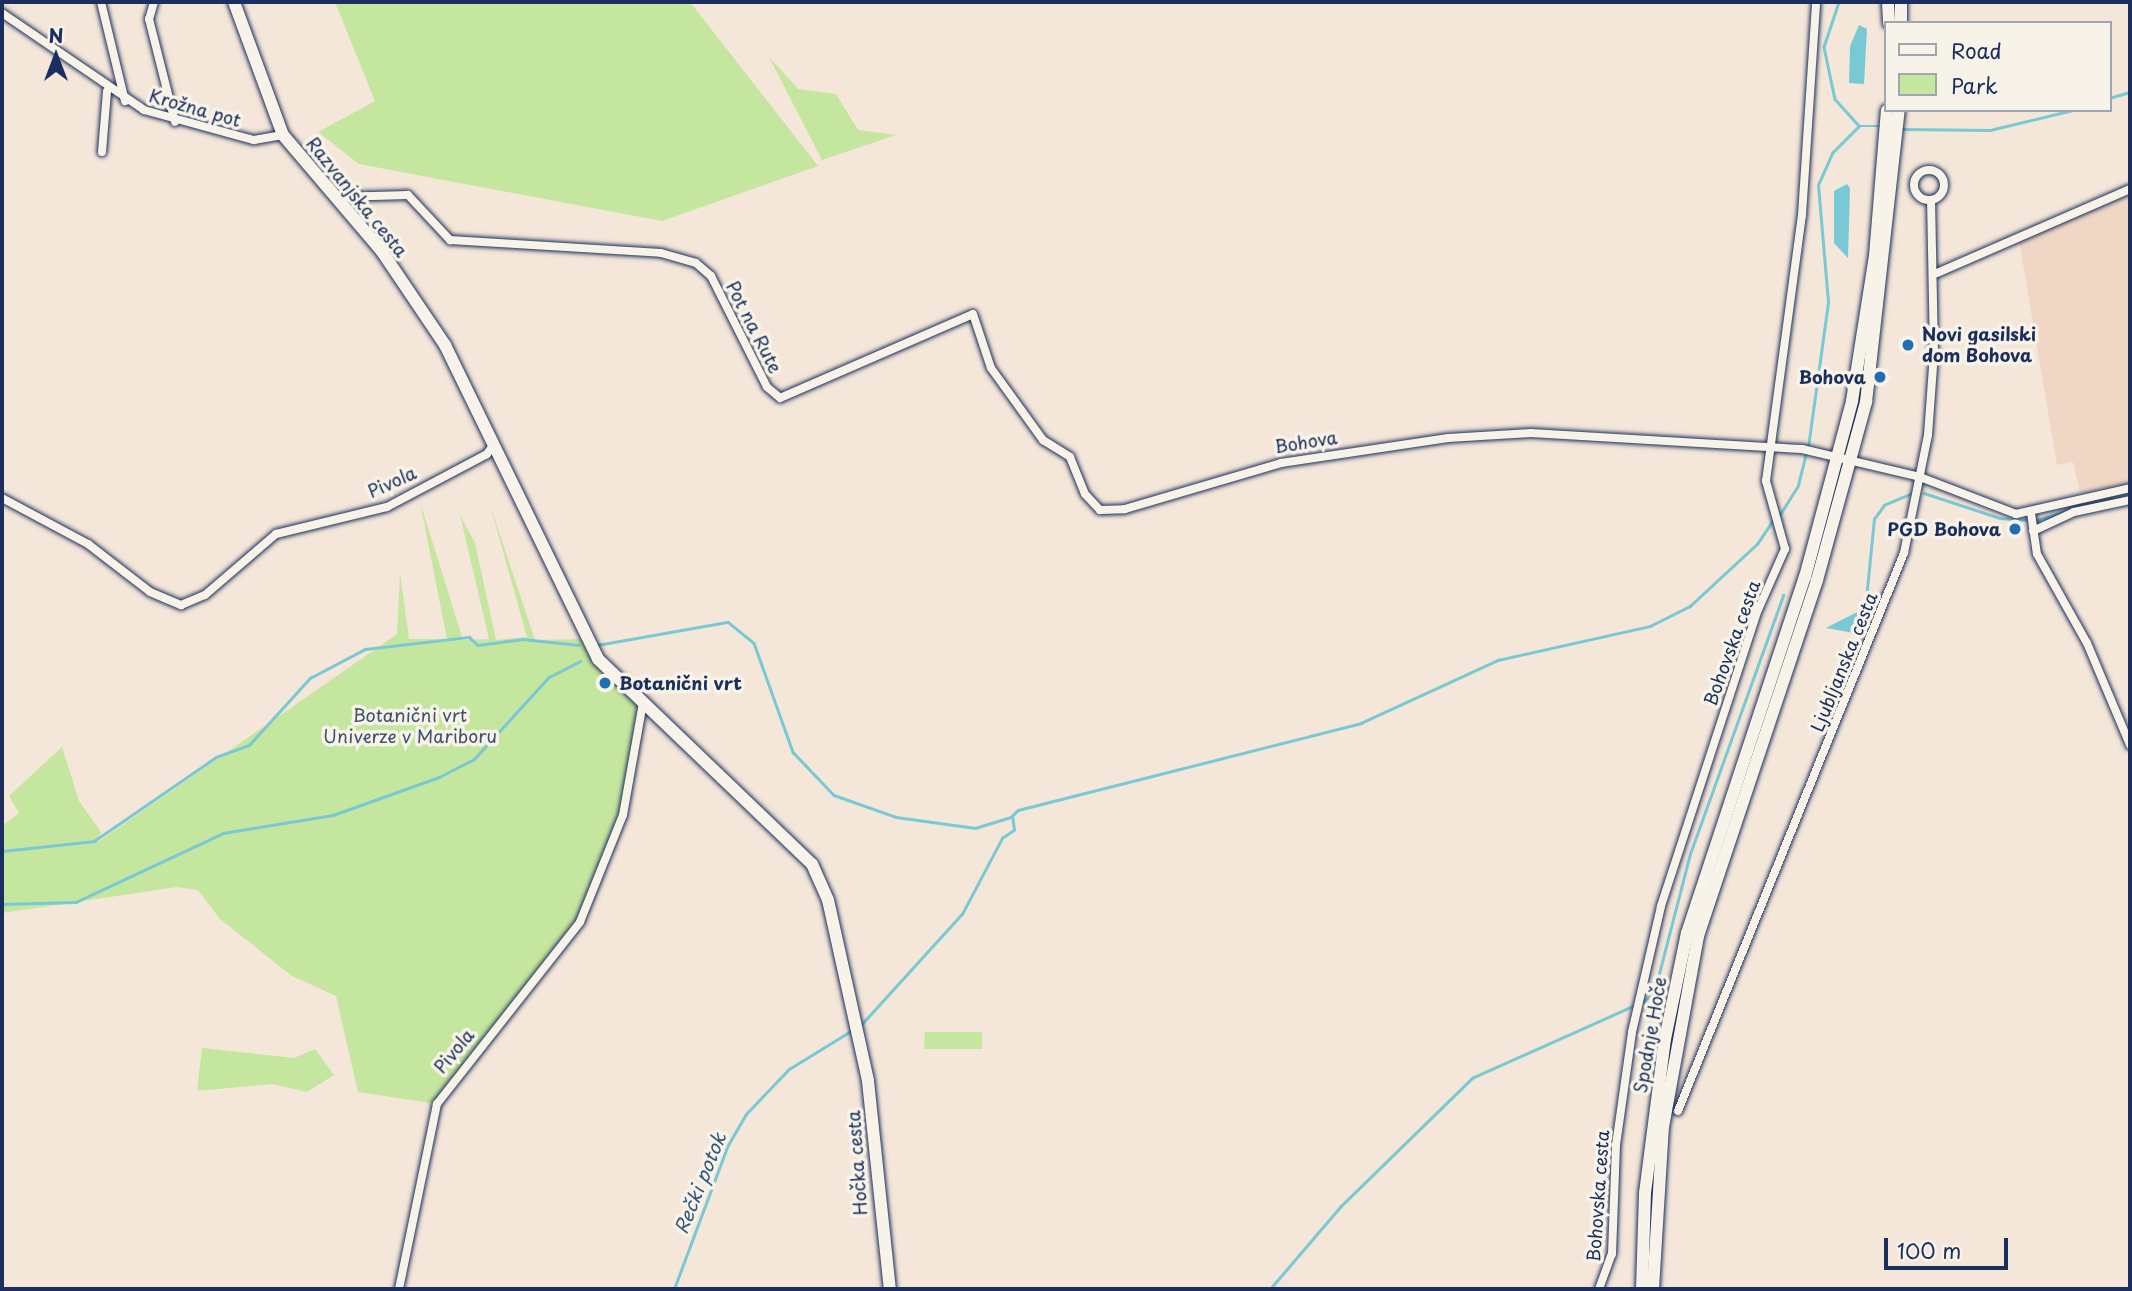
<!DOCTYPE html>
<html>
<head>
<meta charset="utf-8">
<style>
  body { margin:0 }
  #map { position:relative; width:2132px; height:1291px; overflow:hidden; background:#f4e6d8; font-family:"Playpen Sans",sans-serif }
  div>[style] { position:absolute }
  .built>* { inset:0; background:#f0d7c5 }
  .green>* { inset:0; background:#c5e69e }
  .water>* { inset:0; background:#79c9d4 }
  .stream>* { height:2.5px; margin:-1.25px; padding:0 1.25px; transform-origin:1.25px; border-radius:1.25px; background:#79c9d4 }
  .roads { filter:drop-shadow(0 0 2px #1b2f5e) drop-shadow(0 0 2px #1b2f5e) }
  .street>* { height:8px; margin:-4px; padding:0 4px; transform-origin:4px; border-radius:4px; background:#f7f3e8 }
  .street>.ring { margin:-4px; padding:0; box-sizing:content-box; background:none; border:8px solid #f7f3e8; border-radius:50% }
  .secondary>* { height:12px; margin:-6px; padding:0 6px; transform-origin:6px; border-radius:6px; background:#f7f3e8 }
  .dots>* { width:19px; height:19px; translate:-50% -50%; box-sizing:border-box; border:4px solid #f7f3e8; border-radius:50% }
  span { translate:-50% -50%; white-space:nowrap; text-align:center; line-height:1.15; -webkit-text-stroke:7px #f7f3e8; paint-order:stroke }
  .street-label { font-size:18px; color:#1b2f5e }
  .poi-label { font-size:18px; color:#1b2f5e; font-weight:700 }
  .left { translate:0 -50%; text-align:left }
  .right { translate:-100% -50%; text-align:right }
  .park-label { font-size:18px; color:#3d546b }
  .water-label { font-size:19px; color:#32567c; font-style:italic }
  .frame { position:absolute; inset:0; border:4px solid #1b2f5e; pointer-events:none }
  .legend { position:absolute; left:1884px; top:21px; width:228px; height:91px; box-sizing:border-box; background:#f7f3e8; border:2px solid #9fa5b1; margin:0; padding:9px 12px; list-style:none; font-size:21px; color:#1b2f5e }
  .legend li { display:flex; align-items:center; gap:14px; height:35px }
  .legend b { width:35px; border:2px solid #9fa5b1 }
  .north { position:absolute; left:21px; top:21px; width:70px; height:70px; -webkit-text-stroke:5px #f7f3e8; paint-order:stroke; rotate:0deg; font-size:19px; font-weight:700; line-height:28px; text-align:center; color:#1b2f5e }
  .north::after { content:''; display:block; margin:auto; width:24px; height:32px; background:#1b2f5e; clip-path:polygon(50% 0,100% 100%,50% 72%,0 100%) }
  .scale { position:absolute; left:1884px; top:1238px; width:124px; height:32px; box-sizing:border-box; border:4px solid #1b2f5e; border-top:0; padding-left:9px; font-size:21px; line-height:24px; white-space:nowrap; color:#1b2f5e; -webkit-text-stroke:5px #f7f3e8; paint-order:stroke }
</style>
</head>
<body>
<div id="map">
  <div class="built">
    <i style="clip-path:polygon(2130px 192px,2130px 483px,2080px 493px,2073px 462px,2057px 465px,2019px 241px)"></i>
  </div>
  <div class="green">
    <i style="clip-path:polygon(335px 2px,690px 2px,818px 166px,662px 221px,359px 164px,318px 132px,375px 101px)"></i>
    <i style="clip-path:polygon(769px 57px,798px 89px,836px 94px,858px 130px,896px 135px,822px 160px)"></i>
    <i style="clip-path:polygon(420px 502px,463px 640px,489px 639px,460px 515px,475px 543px,496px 640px,527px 637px,490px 505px,535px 640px,586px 639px,643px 703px,623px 815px,580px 922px,437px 1104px,358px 1092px,336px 996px,292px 976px,220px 919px,198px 890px,177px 887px,2px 913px,2px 826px,19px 813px,9px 796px,62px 747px,79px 801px,101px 832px,98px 842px,397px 634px,400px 573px,409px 639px,447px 639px)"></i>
    <i style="clip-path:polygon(925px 1032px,982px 1032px,982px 1049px,924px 1049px)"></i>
    <i style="clip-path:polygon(202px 1048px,294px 1058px,315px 1049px,334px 1075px,307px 1092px,272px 1084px,197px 1091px)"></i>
  </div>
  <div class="water">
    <i style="clip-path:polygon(1859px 25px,1867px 29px,1864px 84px,1849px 83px,1850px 46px)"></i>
    <i style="clip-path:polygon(1847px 184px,1850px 188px,1848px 258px,1834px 243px,1834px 191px)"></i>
    <i style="clip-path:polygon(1861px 610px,1866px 617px,1854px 633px,1826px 628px)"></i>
  </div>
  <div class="stream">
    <i style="left:1839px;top:2px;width:47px;rotate:108.4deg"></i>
    <i style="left:1824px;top:47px;width:53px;rotate:78.1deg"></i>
    <i style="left:1835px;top:99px;width:36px;rotate:48deg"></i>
    <i style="left:1859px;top:126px;width:23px"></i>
    <i style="left:2109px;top:98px;width:22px;rotate:-16deg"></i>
    <i style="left:1902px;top:129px;width:88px;rotate:0.7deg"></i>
    <i style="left:1990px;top:130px;width:85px;rotate:-13.5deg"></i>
    <i style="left:1808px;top:447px;width:146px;rotate:-82.1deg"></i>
    <i style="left:1828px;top:302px;width:117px;rotate:-94.9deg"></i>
    <i style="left:1818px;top:185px;width:35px;rotate:-66deg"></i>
    <i style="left:1832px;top:153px;width:38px;rotate:-45deg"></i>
    <i style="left:1924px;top:493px;width:80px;rotate:18.2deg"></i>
    <i style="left:2000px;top:518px;width:29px;rotate:4deg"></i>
    <i style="left:1779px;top:516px;width:36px;rotate:-58deg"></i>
    <i style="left:1798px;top:485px;width:32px;rotate:-76deg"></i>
    <i style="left:2036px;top:520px;width:77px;rotate:-15.1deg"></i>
    <i style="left:1865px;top:609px;width:90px;rotate:-84.3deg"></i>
    <i style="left:1874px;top:519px;width:17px;rotate:-54deg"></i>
    <i style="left:1884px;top:505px;width:28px;rotate:-23deg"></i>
    <i style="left:597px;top:645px;width:133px;rotate:-10deg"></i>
    <i style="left:728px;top:622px;width:33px;rotate:39deg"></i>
    <i style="left:754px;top:643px;width:116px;rotate:70.3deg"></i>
    <i style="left:793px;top:752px;width:59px;rotate:46.4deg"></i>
    <i style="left:834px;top:795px;width:66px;rotate:19.5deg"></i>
    <i style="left:896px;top:817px;width:80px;rotate:7.9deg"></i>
    <i style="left:975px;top:828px;width:38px;rotate:-17deg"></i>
    <i style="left:2px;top:851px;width:93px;rotate:-6.2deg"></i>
    <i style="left:94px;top:841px;width:148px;rotate:-34.5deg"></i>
    <i style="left:216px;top:757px;width:35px;rotate:-20deg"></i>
    <i style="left:249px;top:745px;width:91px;rotate:-47.7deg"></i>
    <i style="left:310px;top:678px;width:62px;rotate:-27.8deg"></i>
    <i style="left:365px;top:649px;width:105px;rotate:-6.6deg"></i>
    <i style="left:469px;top:637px;width:12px;rotate:42deg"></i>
    <i style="left:478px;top:645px;width:45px;rotate:-7.6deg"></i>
    <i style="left:523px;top:639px;width:56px;rotate:6.1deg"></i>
    <i style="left:2px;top:904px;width:74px;rotate:-1.5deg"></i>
    <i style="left:76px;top:902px;width:162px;rotate:-25.1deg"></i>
    <i style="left:223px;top:833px;width:111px;rotate:-9.3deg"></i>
    <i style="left:333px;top:815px;width:113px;rotate:-19.7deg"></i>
    <i style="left:439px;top:777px;width:39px;rotate:-27deg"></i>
    <i style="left:474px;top:759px;width:111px;rotate:-47.6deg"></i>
    <i style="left:549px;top:677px;width:35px;rotate:-27deg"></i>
    <i style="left:1642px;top:1002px;width:15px;rotate:-37deg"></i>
    <i style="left:1654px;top:993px;width:144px;rotate:-75.5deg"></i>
    <i style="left:1690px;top:854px;width:275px;rotate:-70.2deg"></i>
    <i style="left:860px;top:1026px;width:151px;rotate:-47.7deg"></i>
    <i style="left:962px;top:914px;width:86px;rotate:-62.2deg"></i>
    <i style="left:1002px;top:838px;width:14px;rotate:-34deg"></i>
    <i style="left:1014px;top:830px;width:14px;rotate:-98deg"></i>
    <i style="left:1012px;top:816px;width:8px;rotate:-45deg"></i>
    <i style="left:1018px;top:810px;width:354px;rotate:-14.2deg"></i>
    <i style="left:1361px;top:723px;width:151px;rotate:-24.7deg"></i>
    <i style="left:1498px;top:660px;width:156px;rotate:-12.6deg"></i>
    <i style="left:1650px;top:626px;width:45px;rotate:-26.6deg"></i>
    <i style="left:1690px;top:606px;width:91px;rotate:-42.8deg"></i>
    <i style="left:1757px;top:544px;width:29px;rotate:-56deg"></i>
    <i style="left:674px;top:1289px;width:152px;rotate:-69.5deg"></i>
    <i style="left:727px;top:1147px;width:38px;rotate:-60deg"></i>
    <i style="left:746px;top:1114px;width:62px;rotate:-46.3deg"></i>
    <i style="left:789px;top:1069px;width:73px;rotate:-31.5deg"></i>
    <i style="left:1270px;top:1289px;width:108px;rotate:-49.5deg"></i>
    <i style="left:1340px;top:1207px;width:185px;rotate:-44.3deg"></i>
    <i style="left:1472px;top:1078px;width:176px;rotate:-24.1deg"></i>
  </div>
  <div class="roads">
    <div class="street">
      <i style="left:101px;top:2px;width:102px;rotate:76.4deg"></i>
      <i style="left:154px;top:2px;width:18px;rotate:106deg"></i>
      <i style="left:149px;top:19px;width:106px;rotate:75.8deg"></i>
      <i style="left:2px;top:13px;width:172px;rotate:34.3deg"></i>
      <i style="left:144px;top:110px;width:114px;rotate:15.3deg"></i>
      <i style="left:254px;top:140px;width:29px;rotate:-10deg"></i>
      <i style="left:102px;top:152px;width:61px;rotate:-85.3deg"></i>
      <i class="ring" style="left:1914px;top:170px;width:22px;height:22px"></i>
      <i style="left:338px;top:197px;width:70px;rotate:-1.6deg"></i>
      <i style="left:408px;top:195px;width:62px;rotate:47deg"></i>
      <i style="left:450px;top:240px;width:211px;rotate:3.5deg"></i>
      <i style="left:661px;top:253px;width:36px;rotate:16deg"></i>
      <i style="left:696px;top:263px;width:20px;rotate:41deg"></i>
      <i style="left:711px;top:276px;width:124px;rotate:63.2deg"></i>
      <i style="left:767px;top:387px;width:17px;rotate:40deg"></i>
      <i style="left:780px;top:398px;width:210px;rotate:-23.5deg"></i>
      <i style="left:973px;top:314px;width:57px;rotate:71.6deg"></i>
      <i style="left:991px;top:368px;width:89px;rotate:54.2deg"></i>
      <i style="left:1043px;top:440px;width:32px;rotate:32deg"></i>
      <i style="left:1070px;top:457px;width:40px;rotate:68deg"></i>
      <i style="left:1085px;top:494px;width:22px;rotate:47deg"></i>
      <i style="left:1100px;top:510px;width:25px;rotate:-2deg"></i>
      <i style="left:1125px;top:509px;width:163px;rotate:-16.4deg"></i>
      <i style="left:1281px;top:463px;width:169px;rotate:-8.5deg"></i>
      <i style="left:1448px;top:438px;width:83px;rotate:-3.4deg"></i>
      <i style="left:1531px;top:433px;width:271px;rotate:3.4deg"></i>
      <i style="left:1802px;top:449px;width:121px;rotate:13.3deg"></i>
      <i style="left:1920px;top:477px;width:103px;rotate:21.1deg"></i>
      <i style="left:2016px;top:514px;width:117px;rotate:-12.8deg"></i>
      <i style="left:1937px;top:273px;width:210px;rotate:-23.5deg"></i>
      <i style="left:2px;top:498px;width:98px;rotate:28.1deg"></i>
      <i style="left:88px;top:544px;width:78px;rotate:37.7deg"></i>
      <i style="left:150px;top:592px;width:34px;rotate:23deg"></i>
      <i style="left:181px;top:605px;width:26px;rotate:-23deg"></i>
      <i style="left:205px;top:595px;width:94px;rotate:-40.7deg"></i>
      <i style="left:276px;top:534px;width:114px;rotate:-13.7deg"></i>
      <i style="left:387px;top:507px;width:113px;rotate:-27.9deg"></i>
      <i style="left:487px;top:454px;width:12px;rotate:-55deg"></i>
      <i style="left:2031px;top:513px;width:41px;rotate:81.7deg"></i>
      <i style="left:2037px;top:554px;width:102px;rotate:60.7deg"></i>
      <i style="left:2087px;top:643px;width:111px;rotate:67.1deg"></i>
      <i style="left:2033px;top:531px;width:45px;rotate:-24.9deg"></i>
      <i style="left:2074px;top:512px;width:57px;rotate:-12.1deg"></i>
      <i style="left:1678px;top:1111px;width:602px;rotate:-67.95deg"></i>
      <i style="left:1904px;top:553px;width:120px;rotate:-78.5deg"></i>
      <i style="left:1928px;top:435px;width:81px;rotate:-85.8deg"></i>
      <i style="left:1934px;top:354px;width:153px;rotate:-91.1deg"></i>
      <i style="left:399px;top:1289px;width:189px;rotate:-78.4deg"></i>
      <i style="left:437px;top:1104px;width:231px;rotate:-51.8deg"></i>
      <i style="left:580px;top:922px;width:115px;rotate:-68.1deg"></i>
      <i style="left:623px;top:815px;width:114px;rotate:-79.9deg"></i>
      <i style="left:1599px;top:1289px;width:37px;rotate:-70deg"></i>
      <i style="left:1612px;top:1254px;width:109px;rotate:-87.9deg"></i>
      <i style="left:1616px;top:1145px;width:114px;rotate:-81.9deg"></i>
      <i style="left:1632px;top:1032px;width:129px;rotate:-77deg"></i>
      <i style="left:1661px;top:906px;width:311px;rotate:-71.9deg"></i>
      <i style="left:1758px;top:610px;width:67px;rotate:-66.1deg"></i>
      <i style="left:1785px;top:549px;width:71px;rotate:-105.6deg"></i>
      <i style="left:1766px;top:481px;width:268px;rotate:-82.3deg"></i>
      <i style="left:1802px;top:215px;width:213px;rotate:-86.2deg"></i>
    </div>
    <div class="secondary">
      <i style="left:234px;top:2px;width:142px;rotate:69.8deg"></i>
      <i style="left:283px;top:135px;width:151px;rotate:49.6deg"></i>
      <i style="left:381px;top:250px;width:115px;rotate:56deg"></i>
      <i style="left:445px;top:345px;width:349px;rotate:64deg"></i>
      <i style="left:598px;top:659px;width:296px;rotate:43.8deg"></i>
      <i style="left:812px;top:864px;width:39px;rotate:66deg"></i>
      <i style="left:828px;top:900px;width:185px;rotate:77.5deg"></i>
      <i style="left:868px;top:1081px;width:209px;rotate:84deg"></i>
      <i style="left:1888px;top:2px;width:21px;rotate:87deg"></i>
      <i style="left:1901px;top:2px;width:21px;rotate:90deg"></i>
      <i style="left:1642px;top:1289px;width:96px;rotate:-88.2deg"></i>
      <i style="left:1645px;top:1193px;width:155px;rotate:-82.6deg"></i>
      <i style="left:1665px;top:1039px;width:108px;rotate:-78.3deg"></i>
      <i style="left:1687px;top:933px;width:375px;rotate:-71.7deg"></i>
      <i style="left:1805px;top:577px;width:182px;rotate:-75deg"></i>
      <i style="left:1852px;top:401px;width:147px;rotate:-81deg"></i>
      <i style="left:1875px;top:256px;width:146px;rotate:-85.3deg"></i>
      <i style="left:1653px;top:1289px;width:162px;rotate:-86.5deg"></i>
      <i style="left:1663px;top:1127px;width:194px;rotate:-79.6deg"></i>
      <i style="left:1698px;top:936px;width:375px;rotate:-71.5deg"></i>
      <i style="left:1817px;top:580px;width:185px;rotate:-74.6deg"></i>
      <i style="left:1866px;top:402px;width:294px;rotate:-83.6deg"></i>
    </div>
  </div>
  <div class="dots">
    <i style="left:1908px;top:345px;background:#1f6fb2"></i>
    <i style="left:1880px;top:377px;background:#1f6fb2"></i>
    <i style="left:2015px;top:529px;background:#1f6fb2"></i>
    <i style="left:605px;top:683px;background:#1f6fb2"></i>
  </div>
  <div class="street-label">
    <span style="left:195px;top:108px;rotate:16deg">Krožna pot</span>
    <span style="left:357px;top:197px;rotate:51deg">Razvanjska cesta</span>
    <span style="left:754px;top:327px;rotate:63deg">Pot na Rute</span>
    <span style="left:1306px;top:442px;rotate:-9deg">Bohova</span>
    <span style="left:392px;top:482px;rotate:-24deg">Pivola</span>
    <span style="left:1732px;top:643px;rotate:-70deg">Bohovska cesta</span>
    <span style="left:1844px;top:662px;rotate:-68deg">Ljubljanska cesta</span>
    <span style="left:1650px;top:1035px;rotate:-80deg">Spodnje Hoče</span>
    <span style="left:454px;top:1051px;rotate:-50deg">Pivola</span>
    <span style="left:857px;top:1163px;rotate:-94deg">Hočka cesta</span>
    <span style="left:1598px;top:1196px;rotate:-86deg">Bohovska cesta</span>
  </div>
  <div class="poi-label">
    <span class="left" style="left:1922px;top:345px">Novi gasilski<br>dom Bohova</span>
    <span class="right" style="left:1866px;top:377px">Bohova</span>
    <span class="right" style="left:2001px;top:529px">PGD Bohova</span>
    <span class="left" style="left:619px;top:683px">Botanični vrt</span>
  </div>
  <div class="park-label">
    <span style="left:410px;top:726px">Botanični vrt<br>Univerze v Mariboru</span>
  </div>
  <div class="water-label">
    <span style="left:700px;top:1183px;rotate:-68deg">Rečki potok</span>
  </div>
  <div class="frame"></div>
  <ul class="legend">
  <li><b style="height:9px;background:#f7f3e8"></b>Road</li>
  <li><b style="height:19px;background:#c5e69e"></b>Park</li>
  </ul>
  <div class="north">N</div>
  <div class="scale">100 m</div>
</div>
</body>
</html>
